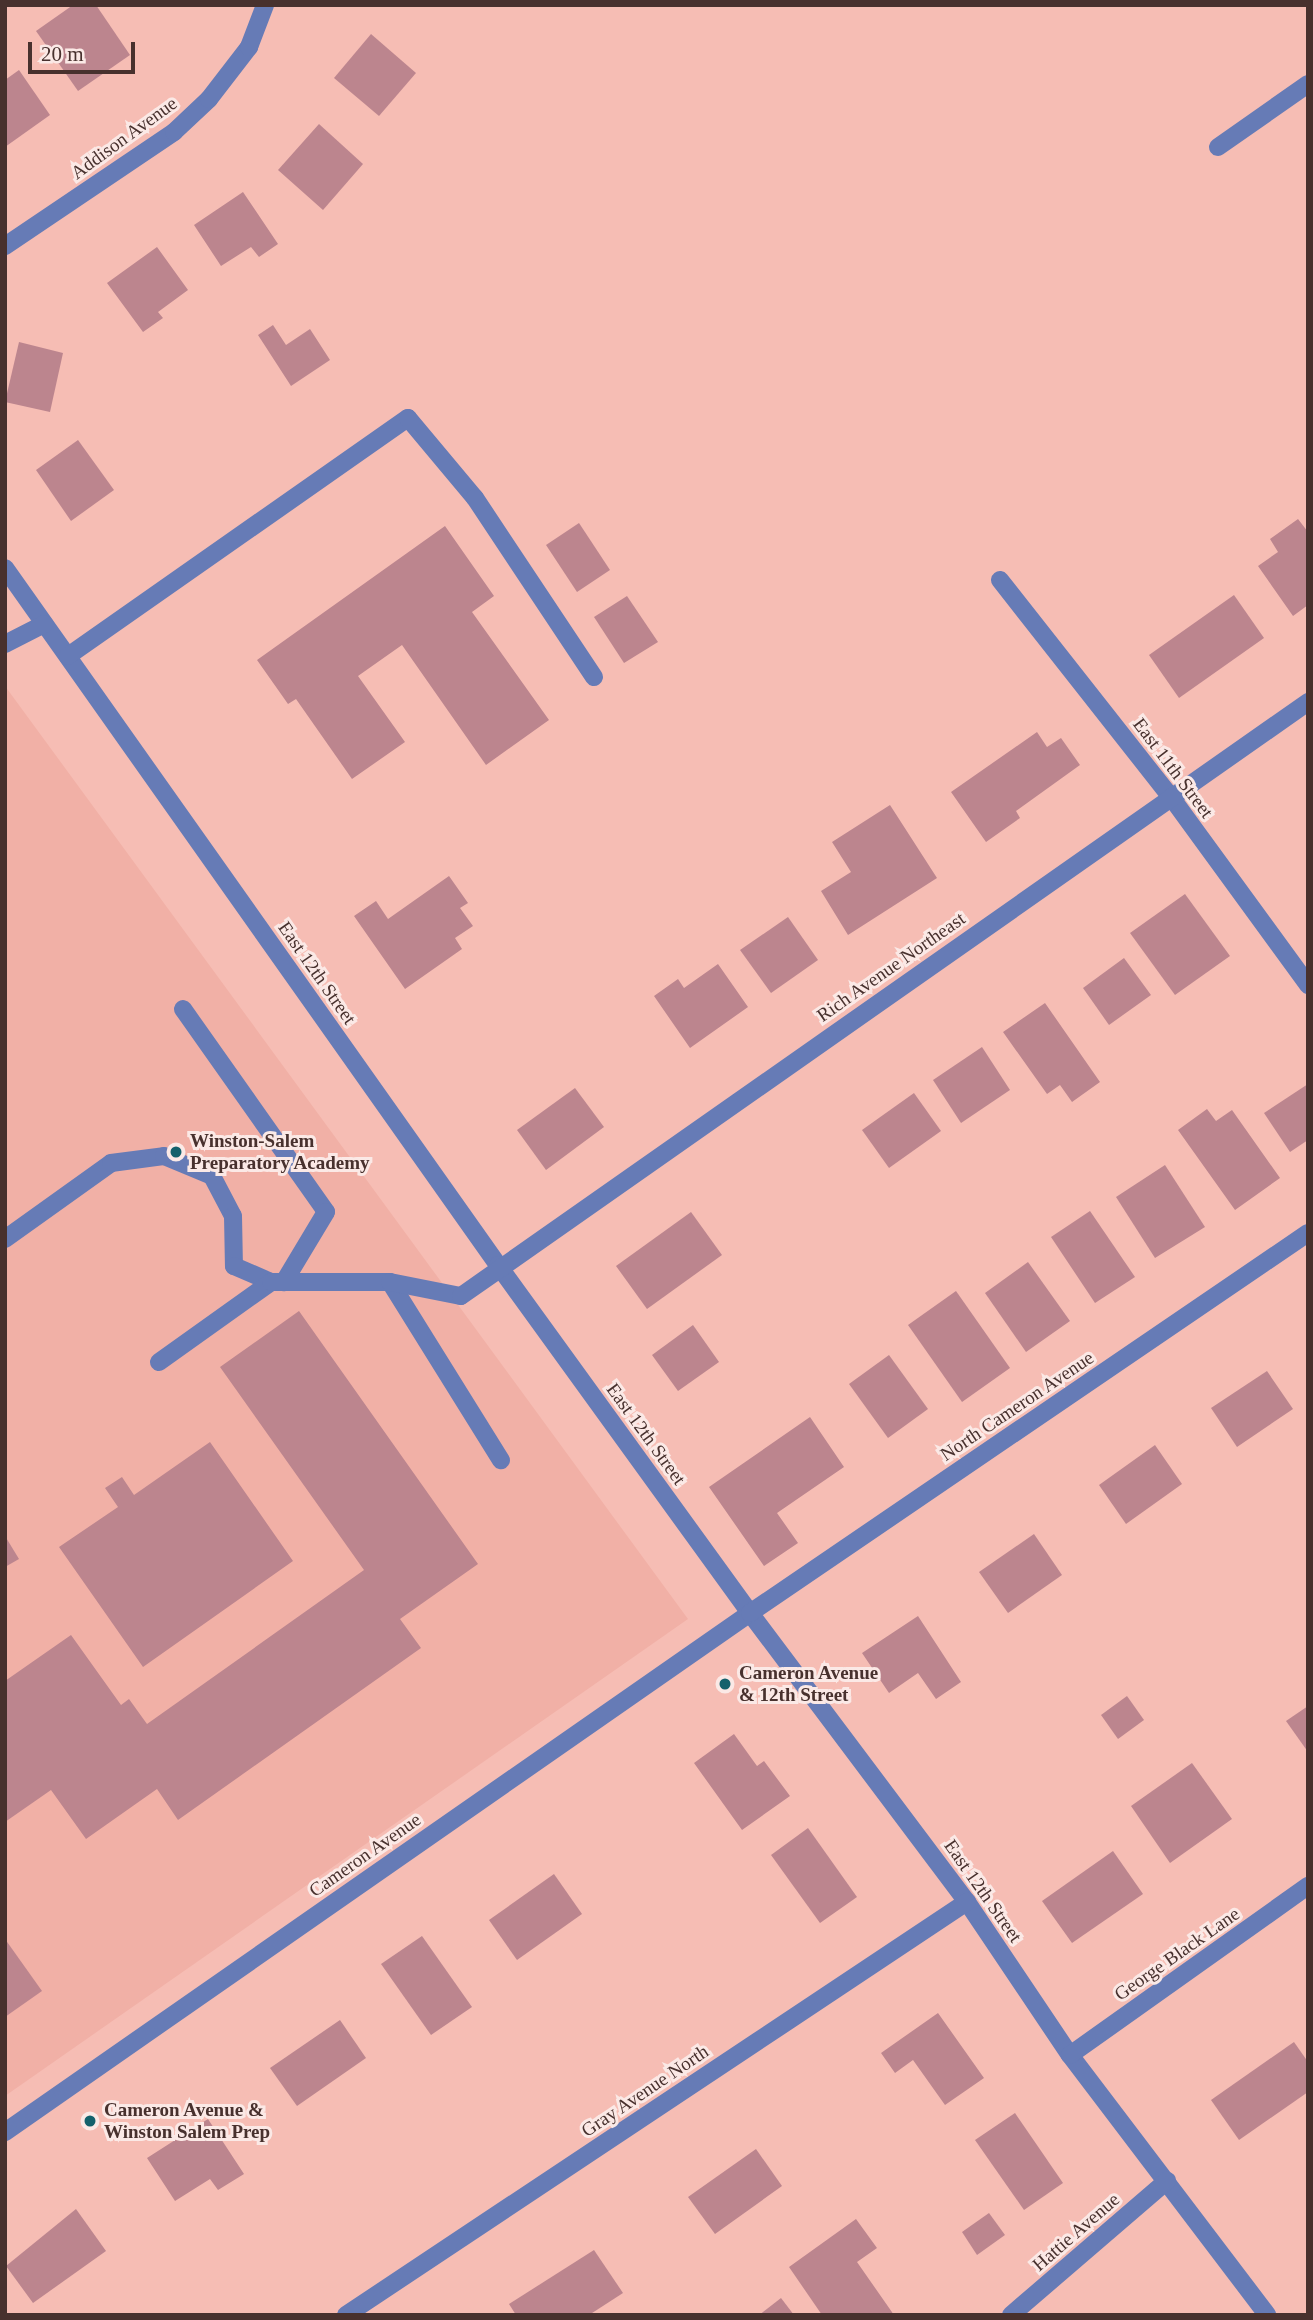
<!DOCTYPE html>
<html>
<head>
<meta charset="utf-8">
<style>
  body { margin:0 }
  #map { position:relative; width:1313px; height:2320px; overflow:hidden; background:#f6bdb4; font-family:"Times New Roman",serif }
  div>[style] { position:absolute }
  .built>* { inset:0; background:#f1b0a6 }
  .building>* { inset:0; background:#bc858e }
  .minor>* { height:18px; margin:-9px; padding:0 9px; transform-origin:9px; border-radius:9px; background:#667bb6 }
  .dots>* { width:19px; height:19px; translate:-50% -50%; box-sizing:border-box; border:4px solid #fbe9e6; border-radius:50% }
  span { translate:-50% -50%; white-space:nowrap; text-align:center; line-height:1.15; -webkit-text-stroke:6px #fbe9e6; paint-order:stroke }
  .street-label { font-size:19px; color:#48312e }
  .poi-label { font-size:19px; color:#48312e; font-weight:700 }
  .left { translate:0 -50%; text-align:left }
  .frame { position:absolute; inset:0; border:7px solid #48312e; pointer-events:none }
  .scale { position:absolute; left:28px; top:42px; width:107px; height:32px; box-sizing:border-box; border:4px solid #48312e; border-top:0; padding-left:9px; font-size:21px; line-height:24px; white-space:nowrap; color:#48312e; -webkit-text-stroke:5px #fbe9e6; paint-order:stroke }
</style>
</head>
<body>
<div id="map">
  <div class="built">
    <i style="clip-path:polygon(5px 686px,688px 1619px,5px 2096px)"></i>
  </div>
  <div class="building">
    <i style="clip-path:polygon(73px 5px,96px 5px,130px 55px,78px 91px,36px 31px)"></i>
    <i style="clip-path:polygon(371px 34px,416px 73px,379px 116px,334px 78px)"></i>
    <i style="clip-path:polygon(19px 70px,50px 115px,5px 147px,5px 80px)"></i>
    <i style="clip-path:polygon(319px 124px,363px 164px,323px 210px,278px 170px)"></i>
    <i style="clip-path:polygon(243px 192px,278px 244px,259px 257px,251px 247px,221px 266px,194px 225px)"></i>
    <i style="clip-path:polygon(157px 247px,188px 290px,158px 312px,163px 318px,143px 332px,107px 283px)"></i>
    <i style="clip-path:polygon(273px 325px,286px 345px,310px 329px,330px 360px,291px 386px,258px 335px)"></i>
    <i style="clip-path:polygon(19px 342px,63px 353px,50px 412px,5px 402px)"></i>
    <i style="clip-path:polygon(78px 440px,114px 490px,71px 521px,36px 470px)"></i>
    <i style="clip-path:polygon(1298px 519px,1308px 532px,1308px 605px,1293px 616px,1258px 566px,1278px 552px,1270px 539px)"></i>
    <i style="clip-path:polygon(579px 523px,610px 570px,577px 592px,546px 545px)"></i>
    <i style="clip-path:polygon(445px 526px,494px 596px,472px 612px,549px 720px,486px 765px,402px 645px,358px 676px,405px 742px,352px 779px,296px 699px,288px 704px,257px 660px)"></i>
    <i style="clip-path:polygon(1234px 595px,1264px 638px,1179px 698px,1149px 655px)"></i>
    <i style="clip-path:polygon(627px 596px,658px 642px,624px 663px,594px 617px)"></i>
    <i style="clip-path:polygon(1037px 732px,1047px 747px,1061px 738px,1080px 765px,1016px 811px,1020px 818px,986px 842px,951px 792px)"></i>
    <i style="clip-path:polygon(890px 805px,937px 878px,848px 935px,821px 891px,851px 872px,832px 842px)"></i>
    <i style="clip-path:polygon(449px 876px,468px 903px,460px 908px,473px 926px,455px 938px,462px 949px,405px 989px,354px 916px,376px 901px,388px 919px)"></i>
    <i style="clip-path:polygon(1185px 894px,1230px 956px,1175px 995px,1130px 933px)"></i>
    <i style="clip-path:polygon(788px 917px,818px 960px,771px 993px,740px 950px)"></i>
    <i style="clip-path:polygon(1124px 958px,1151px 995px,1109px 1025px,1083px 988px)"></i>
    <i style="clip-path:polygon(718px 964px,748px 1007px,690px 1048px,654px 996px,678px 979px,684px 988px)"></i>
    <i style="clip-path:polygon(1045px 1003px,1100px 1082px,1072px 1102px,1060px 1085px,1047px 1094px,1003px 1032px)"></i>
    <i style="clip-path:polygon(982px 1047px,1010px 1090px,961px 1123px,933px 1080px)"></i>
    <i style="clip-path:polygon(1308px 1084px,1308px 1140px,1290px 1152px,1264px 1113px)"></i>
    <i style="clip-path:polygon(575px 1088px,604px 1127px,546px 1170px,517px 1130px)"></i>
    <i style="clip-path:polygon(914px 1093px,941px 1131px,889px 1168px,862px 1130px)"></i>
    <i style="clip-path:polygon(1207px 1109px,1216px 1121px,1232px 1110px,1280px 1178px,1235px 1210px,1178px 1130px)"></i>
    <i style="clip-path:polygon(1165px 1165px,1205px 1227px,1155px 1258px,1116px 1197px)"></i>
    <i style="clip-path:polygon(1090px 1211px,1135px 1277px,1095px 1303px,1051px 1237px)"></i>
    <i style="clip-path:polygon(691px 1212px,722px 1255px,647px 1309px,616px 1266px)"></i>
    <i style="clip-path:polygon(1028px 1262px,1070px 1321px,1026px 1352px,985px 1293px)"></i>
    <i style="clip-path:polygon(956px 1291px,1010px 1368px,962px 1402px,908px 1325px)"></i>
    <i style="clip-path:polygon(299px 1311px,478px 1564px,400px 1619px,421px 1648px,178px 1820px,157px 1789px,86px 1839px,51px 1790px,5px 1822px,5px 1681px,71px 1635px,121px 1705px,129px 1699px,147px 1724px,364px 1570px,220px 1367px)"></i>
    <i style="clip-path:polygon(693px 1325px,719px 1362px,678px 1391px,652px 1355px)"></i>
    <i style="clip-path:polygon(889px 1355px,928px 1409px,888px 1438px,849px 1384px)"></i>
    <i style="clip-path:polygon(1267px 1371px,1293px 1409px,1237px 1447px,1211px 1408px)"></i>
    <i style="clip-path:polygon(810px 1417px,844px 1467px,777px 1513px,798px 1543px,764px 1566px,709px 1487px)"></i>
    <i style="clip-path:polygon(210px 1442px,293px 1561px,143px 1667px,59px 1547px,118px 1507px,105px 1488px,122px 1477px,134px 1495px)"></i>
    <i style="clip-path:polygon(1155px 1445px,1182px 1484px,1126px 1524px,1099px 1485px)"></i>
    <i style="clip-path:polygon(1034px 1534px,1062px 1575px,1008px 1613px,979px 1572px)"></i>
    <i style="clip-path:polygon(5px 1536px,19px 1559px,5px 1567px)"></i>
    <i style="clip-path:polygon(918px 1616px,961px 1682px,936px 1699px,918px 1673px,889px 1693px,862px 1653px)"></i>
    <i style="clip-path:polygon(1127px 1696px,1144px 1720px,1118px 1739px,1101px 1715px)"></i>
    <i style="clip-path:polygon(1308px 1706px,1308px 1752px,1286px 1721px)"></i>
    <i style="clip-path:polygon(734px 1734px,757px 1766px,764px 1761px,790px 1796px,742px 1830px,694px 1763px)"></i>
    <i style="clip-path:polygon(1192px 1763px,1232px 1819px,1170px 1863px,1131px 1806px)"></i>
    <i style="clip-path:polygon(808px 1828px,857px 1897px,820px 1923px,771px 1855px)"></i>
    <i style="clip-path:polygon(1113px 1851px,1143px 1894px,1072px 1943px,1042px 1901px)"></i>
    <i style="clip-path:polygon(554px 1874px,582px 1914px,517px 1960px,489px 1920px)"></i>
    <i style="clip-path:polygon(422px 1936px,472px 2007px,431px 2035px,381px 1964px)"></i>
    <i style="clip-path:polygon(5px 1939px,42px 1991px,5px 2017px)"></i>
    <i style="clip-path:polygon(938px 2013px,984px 2078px,945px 2105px,913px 2060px,895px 2073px,881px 2053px)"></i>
    <i style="clip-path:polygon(340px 2020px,366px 2058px,297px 2106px,270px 2068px)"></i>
    <i style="clip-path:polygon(1294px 2042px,1308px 2062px,1308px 2092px,1239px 2140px,1211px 2100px)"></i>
    <i style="clip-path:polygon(1015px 2113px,1063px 2183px,1024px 2210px,975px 2140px)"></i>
    <i style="clip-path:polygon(208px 2119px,244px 2174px,218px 2190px,210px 2179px,175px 2201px,147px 2158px)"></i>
    <i style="clip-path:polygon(756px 2149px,782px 2186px,715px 2234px,688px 2197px)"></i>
    <i style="clip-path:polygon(76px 2209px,106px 2251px,33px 2303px,6px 2266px)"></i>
    <i style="clip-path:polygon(989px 2213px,1005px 2235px,977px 2255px,962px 2232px)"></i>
    <i style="clip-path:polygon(856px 2219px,877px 2248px,857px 2262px,894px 2315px,822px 2315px,789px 2267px)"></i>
    <i style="clip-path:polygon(594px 2250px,623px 2293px,589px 2315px,516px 2315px,509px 2304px)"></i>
    <i style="clip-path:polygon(781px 2298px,794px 2315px,759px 2315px)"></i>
  </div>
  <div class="minor">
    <i style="left:1218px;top:147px;width:110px;rotate:-35deg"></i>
    <i style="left:5px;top:246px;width:204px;rotate:-34deg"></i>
    <i style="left:174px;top:132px;width:48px;rotate:-43.3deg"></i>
    <i style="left:209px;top:99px;width:66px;rotate:-52.4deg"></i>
    <i style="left:249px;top:47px;width:45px;rotate:-69.1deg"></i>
    <i style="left:5px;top:568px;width:854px;rotate:54.73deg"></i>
    <i style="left:498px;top:1265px;width:430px;rotate:54.1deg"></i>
    <i style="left:750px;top:1613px;width:361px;rotate:53.1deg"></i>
    <i style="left:967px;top:1902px;width:184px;rotate:56.1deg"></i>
    <i style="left:1070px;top:2055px;width:326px;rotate:52.8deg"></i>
    <i style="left:1000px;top:580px;width:276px;rotate:51.8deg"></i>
    <i style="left:1171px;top:797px;width:233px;rotate:53.9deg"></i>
    <i style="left:5px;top:644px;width:44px;rotate:-27.1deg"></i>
    <i style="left:68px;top:656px;width:415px;rotate:-35deg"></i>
    <i style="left:408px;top:418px;width:104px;rotate:50.1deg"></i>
    <i style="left:475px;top:498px;width:215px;rotate:56.4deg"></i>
    <i style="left:183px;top:1009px;width:248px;rotate:54.8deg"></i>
    <i style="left:326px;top:1212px;width:82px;rotate:121deg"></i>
    <i style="left:5px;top:1239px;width:130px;rotate:-35.6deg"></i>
    <i style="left:111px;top:1163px;width:53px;rotate:-7.5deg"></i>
    <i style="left:164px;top:1156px;width:52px;rotate:22.6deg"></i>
    <i style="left:212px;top:1176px;width:45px;rotate:62.3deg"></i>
    <i style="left:233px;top:1216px;width:50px;rotate:88.9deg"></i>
    <i style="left:234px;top:1266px;width:40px;rotate:23.4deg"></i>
    <i style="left:390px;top:1282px;width:210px;rotate:58.1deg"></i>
    <i style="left:159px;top:1362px;width:138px;rotate:-35.5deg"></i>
    <i style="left:271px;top:1282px;width:119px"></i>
    <i style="left:390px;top:1282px;width:72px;rotate:11.2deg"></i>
    <i style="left:461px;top:1296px;width:1035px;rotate:-35.04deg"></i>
    <i style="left:1070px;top:2055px;width:292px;rotate:-35.4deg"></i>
    <i style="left:5px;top:2132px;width:908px;rotate:-34.86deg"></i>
    <i style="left:750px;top:1613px;width:675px;rotate:-34.26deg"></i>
    <i style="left:346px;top:2315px;width:746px;rotate:-33.63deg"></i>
    <i style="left:1011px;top:2315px;width:206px;rotate:-40.7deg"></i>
  </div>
  <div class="dots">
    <i style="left:176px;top:1152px;background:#14616c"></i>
    <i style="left:725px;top:1684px;background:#14616c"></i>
    <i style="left:90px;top:2121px;background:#14616c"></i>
  </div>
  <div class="street-label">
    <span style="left:124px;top:138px;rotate:-36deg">Addison Avenue</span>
    <span style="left:1173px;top:768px;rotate:53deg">East 11th Street</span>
    <span style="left:891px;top:967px;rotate:-35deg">Rich Avenue Northeast</span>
    <span style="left:317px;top:973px;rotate:55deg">East 12th Street</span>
    <span style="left:1017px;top:1406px;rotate:-34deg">North Cameron Avenue</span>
    <span style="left:646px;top:1434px;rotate:54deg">East 12th Street</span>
    <span style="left:365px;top:1855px;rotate:-35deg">Cameron Avenue</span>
    <span style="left:983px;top:1891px;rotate:55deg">East 12th Street</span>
    <span style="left:1177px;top:1954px;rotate:-35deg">George Black Lane</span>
    <span style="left:645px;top:2091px;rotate:-34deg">Gray Avenue North</span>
    <span style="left:1076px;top:2232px;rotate:-41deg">Hattie Avenue</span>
  </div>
  <div class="poi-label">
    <span class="left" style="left:190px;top:1152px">Winston-Salem<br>Preparatory Academy</span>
    <span class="left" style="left:739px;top:1684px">Cameron Avenue<br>&amp; 12th Street</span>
    <span class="left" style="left:104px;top:2121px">Cameron Avenue &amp;<br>Winston Salem Prep</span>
  </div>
  <div class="frame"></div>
  <div class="scale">20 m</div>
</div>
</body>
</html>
